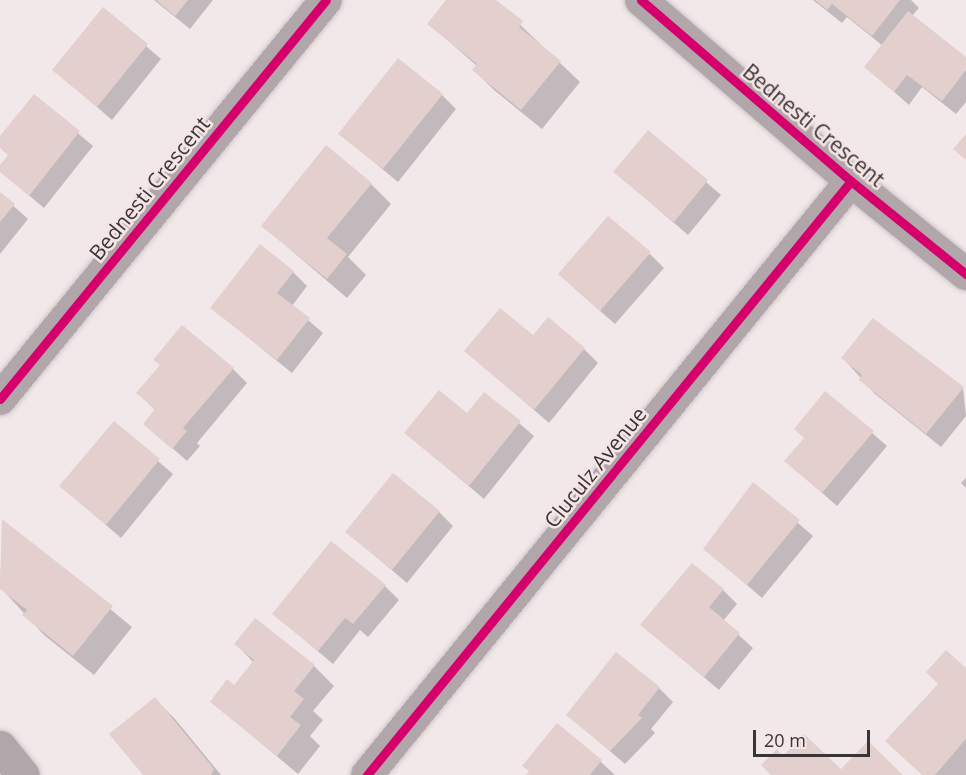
<!DOCTYPE html>
<html>
<head>
<meta charset="utf-8">
<style>
  body { margin:0 }
  #map { position:relative; width:966px; height:775px; overflow:hidden; background:#f2e8ea; font-family:"Open Sans",sans-serif }
  div>[style] { position:absolute }
  .shadow>* { inset:0; background:#0003 }
  .building>* { inset:0; background:#e3cfcd }
  .roads { filter:drop-shadow(0 0 2px #ccc5c7) drop-shadow(0 0 2px #ccc5c7) }
  .street>* { height:32px; margin:-16px; padding:0 16px; transform-origin:16px; border-radius:16px; background:#b1a7ab }
  .secondary>* { height:33px; margin:-16.5px; padding:0 16.5px; transform-origin:16.5px; border-radius:16.5px; background:#b1a6aa }
  .cycleway>* { height:9px; margin:-4.5px; padding:0 4.5px; transform-origin:4.5px; border-radius:4.5px; background:#d6006c }
  span { translate:-50% -50%; white-space:nowrap; text-align:center; line-height:1.15; -webkit-text-stroke:5px #f5e5e7; paint-order:stroke }
  .street-label { font-size:21px; color:#3a3435 }
  .scale { position:absolute; left:753px; top:730px; width:117px; height:27px; box-sizing:border-box; border:3px solid #3a3435; border-top:0; padding-left:8px; font-size:18px; line-height:21px; white-space:nowrap; color:#3a3435; -webkit-text-stroke:4px #f5e5e7; paint-order:stroke }
</style>
</head>
<body>
<div id="map">
  <div class="shadow">
    <i style="clip-path:polygon(154px 0,213px 0,190px 29px)"></i>
    <i style="clip-path:polygon(448px 0,494px 0,580px 82px,542px 129px,494px 90px,474px 70px,477px 66px,429px 24px)"></i>
    <i style="clip-path:polygon(813px 0,911px 0,919px 8px,912px 16px,966px 59px,966px 102px,956px 114px,922px 87px,909px 105px,866px 67px,883px 46px,847px 17px,842px 23px)"></i>
    <i style="clip-path:polygon(103px 9px,161px 59px,112px 120px,54px 70px)"></i>
    <i style="clip-path:polygon(442px 95px,456px 109px,398px 182px,340px 134px)"></i>
    <i style="clip-path:polygon(34px 96px,93px 146px,44px 208px,0 171px,9px 156px,0 147px,0 139px)"></i>
    <i style="clip-path:polygon(648px 132px,721px 195px,688px 235px,615px 172px)"></i>
    <i style="clip-path:polygon(371px 184px,391px 204px,348px 257px,366px 275px,347px 298px,263px 226px)"></i>
    <i style="clip-path:polygon(0 194px,28px 219px,0 254px)"></i>
    <i style="clip-path:polygon(650px 254px,664px 268px,615px 324px,574px 288px)"></i>
    <i style="clip-path:polygon(293px 272px,307px 286px,292px 306px,323px 333px,292px 373px,212px 308px)"></i>
    <i style="clip-path:polygon(533px 338px,584px 349px,598px 363px,549px 423px,466px 351px)"></i>
    <i style="clip-path:polygon(843px 358px,963px 388px,966px 416px,941px 447px,875px 394px)"></i>
    <i style="clip-path:polygon(233px 369px,247px 383px,197px 443px,200px 446px,187px 461px,145px 424px,156px 411px,138px 393px)"></i>
    <i style="clip-path:polygon(826px 393px,887px 446px,837px 506px,786px 461px,805px 438px)"></i>
    <i style="clip-path:polygon(485px 394px,534px 436px,484px 499px,406px 433px,467px 415px)"></i>
    <i style="clip-path:polygon(114px 423px,173px 474px,121px 538px,61px 486px)"></i>
    <i style="clip-path:polygon(966px 478px,966px 488px,961px 483px)"></i>
    <i style="clip-path:polygon(753px 484px,813px 536px,762px 598px,705px 549px)"></i>
    <i style="clip-path:polygon(439px 512px,453px 526px,407px 583px,347px 532px)"></i>
    <i style="clip-path:polygon(3px 521px,132px 627px,94px 675px,44px 635px,0 587px)"></i>
    <i style="clip-path:polygon(385px 586px,399px 600px,368px 637px,360px 630px,333px 664px,274px 614px)"></i>
    <i style="clip-path:polygon(723px 590px,737px 604px,723px 621px,753px 648px,719px 690px,642px 625px)"></i>
    <i style="clip-path:polygon(236px 644px,314px 666px,334px 686px,313px 711px,323px 720px,310px 736px,320px 746px,298px 774px,212px 702px,235px 687px,254px 663px)"></i>
    <i style="clip-path:polygon(966px 670px,966px 775px,923px 775px)"></i>
    <i style="clip-path:polygon(659px 688px,673px 702px,651px 729px,655px 733px,625px 764px,568px 715px)"></i>
    <i style="clip-path:polygon(155px 699px,175px 719px,221px 775px,144px 775px)"></i>
    <i style="clip-path:polygon(557px 726px,601px 762px,615px 775px,528px 775px)"></i>
  </div>
  <div class="building">
    <i style="clip-path:polygon(156px 0,188px 0,175px 16px)"></i>
    <i style="clip-path:polygon(446px 0,496px 0,523px 21px,519px 27px,561px 61px,521px 110px,472px 70px,477px 64px,427px 24px)"></i>
    <i style="clip-path:polygon(815px 0,900px 0,872px 36px,832px 4px,827px 10px)"></i>
    <i style="clip-path:polygon(103px 7px,148px 44px,97px 107px,52px 70px)"></i>
    <i style="clip-path:polygon(908px 11px,966px 57px,966px 70px,942px 101px,907px 75px,894px 92px,864px 67px)"></i>
    <i style="clip-path:polygon(398px 58px,443px 94px,383px 169px,338px 134px)"></i>
    <i style="clip-path:polygon(34px 94px,80px 131px,29px 196px,0 172px,0 165px,8px 155px,0 148px,0 136px)"></i>
    <i style="clip-path:polygon(648px 130px,708px 180px,674px 222px,613px 172px)"></i>
    <i style="clip-path:polygon(966px 134px,966px 160px,953px 149px)"></i>
    <i style="clip-path:polygon(326px 145px,372px 183px,327px 238px,347px 254px,327px 279px,261px 226px)"></i>
    <i style="clip-path:polygon(0 192px,15px 204px,0 222px)"></i>
    <i style="clip-path:polygon(608px 216px,651px 252px,600px 311px,558px 274px)"></i>
    <i style="clip-path:polygon(260px 244px,294px 271px,277px 293px,310px 318px,277px 360px,210px 308px)"></i>
    <i style="clip-path:polygon(500px 308px,533px 335px,548px 317px,585px 348px,534px 410px,464px 351px)"></i>
    <i style="clip-path:polygon(873px 318px,964px 387px,926px 434px,859px 380px,862px 375px,841px 358px)"></i>
    <i style="clip-path:polygon(182px 325px,234px 368px,183px 428px,187px 431px,172px 449px,143px 424px,155px 409px,136px 393px,160px 365px,153px 360px)"></i>
    <i style="clip-path:polygon(439px 390px,467px 413px,484px 392px,521px 421px,469px 486px,404px 433px)"></i>
    <i style="clip-path:polygon(825px 391px,874px 431px,822px 493px,784px 461px,804px 438px,794px 429px)"></i>
    <i style="clip-path:polygon(114px 421px,160px 459px,106px 525px,59px 486px)"></i>
    <i style="clip-path:polygon(393px 473px,440px 511px,392px 570px,345px 532px)"></i>
    <i style="clip-path:polygon(753px 482px,800px 520px,747px 585px,703px 549px)"></i>
    <i style="clip-path:polygon(2px 519px,113px 606px,73px 656px,22px 615px,27px 610px,0 589px)"></i>
    <i style="clip-path:polygon(331px 541px,386px 585px,353px 624px,345px 618px,318px 651px,272px 614px)"></i>
    <i style="clip-path:polygon(692px 563px,724px 589px,709px 607px,740px 633px,704px 677px,640px 625px)"></i>
    <i style="clip-path:polygon(255px 618px,315px 665px,294px 691px,304px 699px,290px 717px,301px 725px,277px 756px,210px 702px,227px 679px,234px 685px,254px 660px,234px 644px)"></i>
    <i style="clip-path:polygon(946px 650px,966px 668px,966px 739px,935px 775px,922px 775px,885px 741px,938px 684px,926px 672px)"></i>
    <i style="clip-path:polygon(616px 652px,660px 687px,638px 715px,642px 718px,610px 751px,566px 715px)"></i>
    <i style="clip-path:polygon(155px 697px,214px 769px,211px 775px,143px 775px,109px 734px)"></i>
    <i style="clip-path:polygon(557px 723px,602px 760px,590px 775px,526px 775px,529px 771px,522px 766px)"></i>
    <i style="clip-path:polygon(804px 734px,841px 769px,868px 741px,903px 775px,771px 775px,761px 765px,777px 749px,783px 756px)"></i>
  </div>
  <div class="roads">
    <div class="street">
      <i style="left:641px;top:0;width:277px;rotate:40.8deg"></i>
      <i style="left:851px;top:181px;width:148px;rotate:39deg"></i>
      <i style="left:0;top:399px;width:515px;rotate:-50.75deg"></i>
      <i style="left:367px;top:775px;width:766px;rotate:-50.83deg"></i>
    </div>
    <div class="secondary">
      <i style="left:0;top:747px;width:36px;rotate:51deg"></i>
    </div>
  </div>
  <div class="cycleway">
    <i style="left:641px;top:0;width:277px;rotate:40.8deg"></i>
    <i style="left:851px;top:181px;width:148px;rotate:39deg"></i>
    <i style="left:0;top:399px;width:515px;rotate:-50.75deg"></i>
    <i style="left:367px;top:775px;width:766px;rotate:-50.83deg"></i>
  </div>
  <div class="street-label">
    <span style="left:814px;top:125px;rotate:40deg">Bednesti Crescent</span>
    <span style="left:149px;top:188px;rotate:-51deg">Bednesti Crescent</span>
    <span style="left:595px;top:467px;rotate:-51deg">Cluculz Avenue</span>
  </div>
  <div class="scale">20 m</div>
</div>
</body>
</html>
